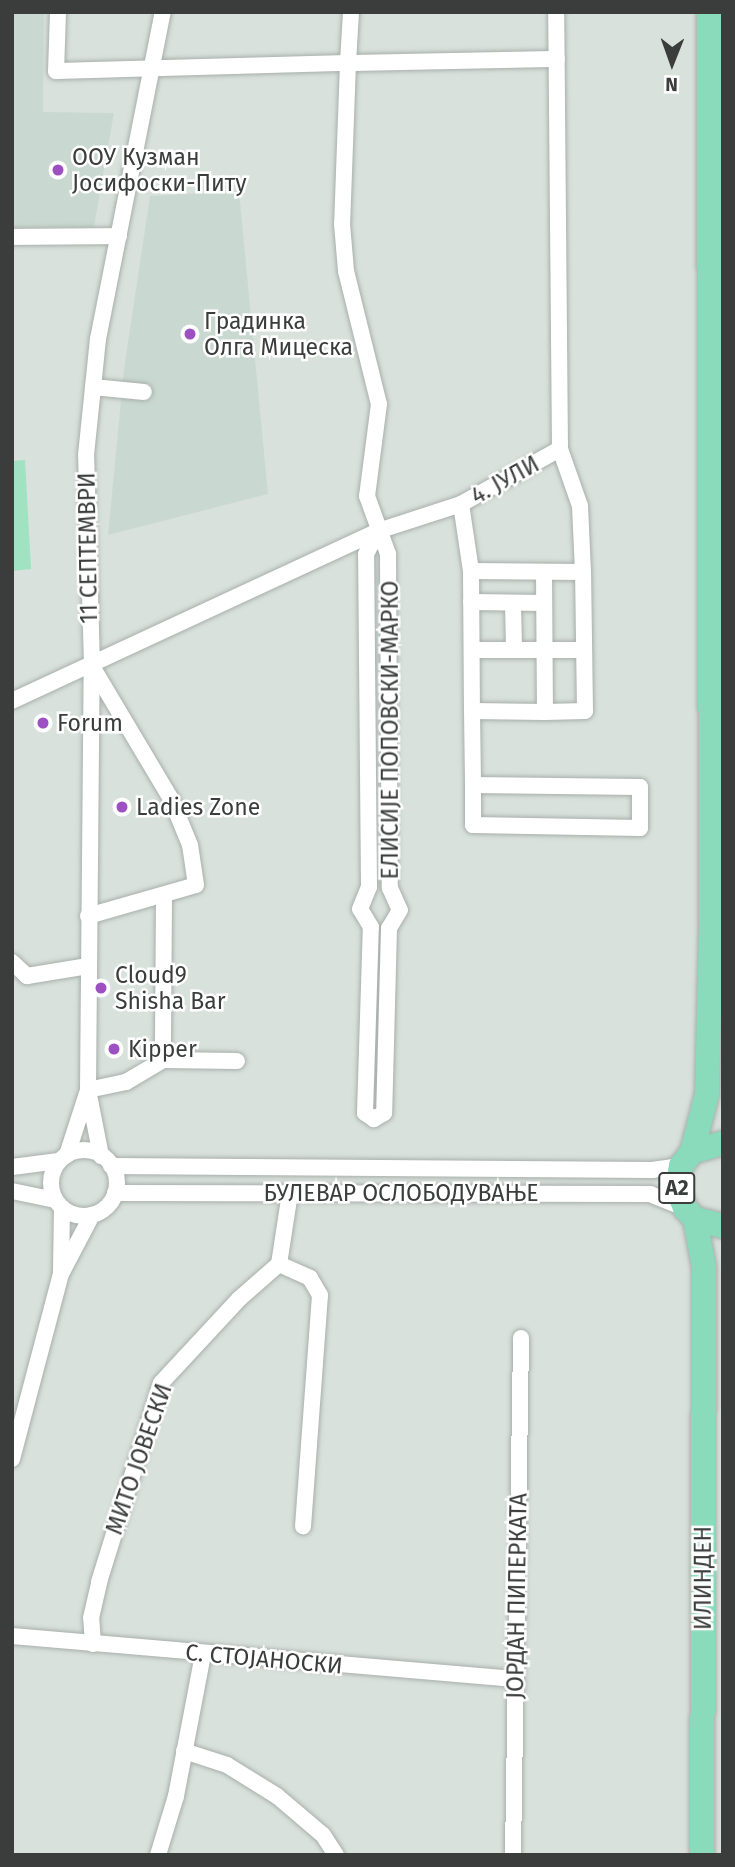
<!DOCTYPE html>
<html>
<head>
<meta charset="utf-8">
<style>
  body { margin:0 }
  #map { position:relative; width:735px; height:1867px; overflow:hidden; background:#d9e1dd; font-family:"Fira Sans",sans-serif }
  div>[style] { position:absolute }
  .built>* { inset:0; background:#c9d9d1 }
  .green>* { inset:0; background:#a0e2c2 }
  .roads { filter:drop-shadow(0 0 2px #a8afab) drop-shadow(0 0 2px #a8afab) }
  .street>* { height:16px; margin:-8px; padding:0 8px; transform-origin:8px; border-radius:8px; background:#fff }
  .street>.ring { margin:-8px; padding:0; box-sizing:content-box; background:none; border:16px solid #fff; border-radius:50% }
  .primary>* { height:24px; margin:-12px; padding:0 12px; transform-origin:12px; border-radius:12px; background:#8adabc }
  .dots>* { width:19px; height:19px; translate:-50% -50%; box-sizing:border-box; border:4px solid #fff; border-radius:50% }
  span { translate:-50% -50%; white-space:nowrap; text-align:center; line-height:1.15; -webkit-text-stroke:5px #fff; paint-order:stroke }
  .shield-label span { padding:2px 5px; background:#fff; border:2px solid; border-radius:5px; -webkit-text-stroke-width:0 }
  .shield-label { font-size:21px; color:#3a3d3b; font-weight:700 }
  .poi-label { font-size:23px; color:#3a3d3b }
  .left { translate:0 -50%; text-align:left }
  .street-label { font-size:23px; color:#3a3d3b }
  .frame { position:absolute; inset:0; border:14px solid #3a3d3b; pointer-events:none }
  .north { position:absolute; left:637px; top:28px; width:70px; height:70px; -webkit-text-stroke:5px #fff; paint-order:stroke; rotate:181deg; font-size:19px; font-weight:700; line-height:28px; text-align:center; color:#3a3d3b }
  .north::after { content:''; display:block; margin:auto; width:24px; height:32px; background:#3a3d3b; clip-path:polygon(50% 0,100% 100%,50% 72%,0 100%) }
</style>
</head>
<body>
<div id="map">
  <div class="built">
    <i style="clip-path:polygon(12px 12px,44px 12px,43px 112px,114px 113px,94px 227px,12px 227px)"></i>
    <i style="clip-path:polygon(239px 191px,268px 494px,108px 535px,124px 369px,150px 196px)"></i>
  </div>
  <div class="green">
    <i style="clip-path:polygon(25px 460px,31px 569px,12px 571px,12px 461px)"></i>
  </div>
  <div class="roads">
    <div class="street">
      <i style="left:58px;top:12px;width:59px;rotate:91.9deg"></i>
      <i style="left:56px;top:71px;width:292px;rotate:-1.6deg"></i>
      <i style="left:348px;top:63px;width:161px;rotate:92.1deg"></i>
      <i style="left:342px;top:224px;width:47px;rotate:85.1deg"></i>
      <i style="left:346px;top:271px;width:137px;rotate:76.1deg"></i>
      <i style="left:379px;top:404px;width:93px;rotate:97.4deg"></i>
      <i style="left:367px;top:496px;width:62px;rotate:70.1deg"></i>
      <i style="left:388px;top:554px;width:334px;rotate:89.7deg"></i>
      <i style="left:390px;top:888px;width:24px;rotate:66deg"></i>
      <i style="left:400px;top:910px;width:21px;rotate:121deg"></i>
      <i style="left:389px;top:928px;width:185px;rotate:91.5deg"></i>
      <i style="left:384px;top:1113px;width:12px;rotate:149deg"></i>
      <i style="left:374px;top:1119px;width:11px;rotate:-146deg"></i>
      <i style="left:365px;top:1113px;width:186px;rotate:-88.2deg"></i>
      <i style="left:371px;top:927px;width:21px;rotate:-121deg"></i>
      <i style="left:360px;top:909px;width:24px;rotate:-68deg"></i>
      <i style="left:369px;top:887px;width:333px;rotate:-90.5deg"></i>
      <i style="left:366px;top:554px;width:26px;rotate:-62deg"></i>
      <i style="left:351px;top:12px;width:51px;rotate:93.4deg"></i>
      <i style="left:348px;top:63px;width:209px;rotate:-1.1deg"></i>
      <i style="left:12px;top:237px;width:107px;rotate:-0.5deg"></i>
      <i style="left:93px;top:387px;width:51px;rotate:5.6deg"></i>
      <i style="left:461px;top:504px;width:68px;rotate:81.5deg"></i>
      <i style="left:471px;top:571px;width:112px;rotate:0.5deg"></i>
      <i style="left:583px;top:572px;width:66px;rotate:-92.6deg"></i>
      <i style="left:580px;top:506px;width:60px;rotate:-109.3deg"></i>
      <i style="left:471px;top:571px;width:140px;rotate:89.6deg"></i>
      <i style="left:472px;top:711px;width:73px;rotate:0.8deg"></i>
      <i style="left:545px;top:712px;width:40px;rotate:-1.4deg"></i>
      <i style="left:585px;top:711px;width:139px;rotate:-90.8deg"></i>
      <i style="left:544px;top:573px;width:139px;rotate:89.6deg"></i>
      <i style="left:471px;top:602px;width:73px;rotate:0.8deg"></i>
      <i style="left:513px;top:604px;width:45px;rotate:88.7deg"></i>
      <i style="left:472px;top:650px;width:111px"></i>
      <i style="left:12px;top:701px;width:404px;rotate:-24.9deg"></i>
      <i style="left:378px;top:531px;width:87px;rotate:-18deg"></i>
      <i style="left:461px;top:504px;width:113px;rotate:-29.1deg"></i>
      <i style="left:560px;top:449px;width:437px;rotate:-90.5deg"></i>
      <i style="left:472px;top:711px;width:74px;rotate:89.2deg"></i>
      <i style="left:473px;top:785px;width:167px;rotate:0.7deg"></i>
      <i style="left:640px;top:787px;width:41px;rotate:90deg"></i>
      <i style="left:640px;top:828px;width:167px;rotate:-179deg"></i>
      <i style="left:473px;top:825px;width:40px;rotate:-90deg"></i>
      <i style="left:164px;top:897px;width:163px;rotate:90.4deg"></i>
      <i style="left:163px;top:1060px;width:74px;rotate:0.8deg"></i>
      <i style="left:88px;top:916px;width:112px;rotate:-16deg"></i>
      <i style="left:196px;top:885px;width:40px;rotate:-98.5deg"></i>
      <i style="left:190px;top:845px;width:50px;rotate:-112.4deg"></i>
      <i style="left:171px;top:799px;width:152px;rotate:-120.8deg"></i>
      <i style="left:12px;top:962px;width:21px;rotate:43deg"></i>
      <i style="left:27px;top:976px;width:62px;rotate:-9.3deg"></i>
      <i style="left:88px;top:1090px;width:39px;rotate:-12deg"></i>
      <i style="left:126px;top:1082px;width:43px;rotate:-30.7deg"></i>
      <i class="ring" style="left:51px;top:1150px;width:50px;height:50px"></i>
      <i style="left:67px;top:1155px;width:65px;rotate:-72.1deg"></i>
      <i style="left:101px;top:1156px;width:67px;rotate:-101.1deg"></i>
      <i style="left:88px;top:1090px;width:424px;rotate:-89.5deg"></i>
      <i style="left:92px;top:666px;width:211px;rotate:-91.6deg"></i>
      <i style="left:86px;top:455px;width:117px;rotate:-84.1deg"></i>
      <i style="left:98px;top:339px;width:333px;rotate:-78.8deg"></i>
      <i style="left:111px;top:1166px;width:541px;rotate:0.42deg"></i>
      <i style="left:652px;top:1170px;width:29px;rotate:-8deg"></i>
      <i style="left:12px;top:1167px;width:47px;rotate:-7.3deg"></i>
      <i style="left:12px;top:1191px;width:44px;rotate:11.8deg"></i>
      <i style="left:115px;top:1193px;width:535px;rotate:0.11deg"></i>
      <i style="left:650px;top:1194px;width:38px;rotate:22deg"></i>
      <i style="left:279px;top:1264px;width:34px;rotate:24deg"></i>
      <i style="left:310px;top:1278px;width:20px;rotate:60deg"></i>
      <i style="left:320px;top:1295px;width:232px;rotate:94.2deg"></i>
      <i style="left:61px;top:1271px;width:63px;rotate:-89.1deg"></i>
      <i style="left:12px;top:1459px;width:191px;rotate:-75.2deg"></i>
      <i style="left:61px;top:1274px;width:67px;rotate:-62.3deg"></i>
      <i style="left:12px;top:1636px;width:505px;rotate:4.89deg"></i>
      <i style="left:93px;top:1644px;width:26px;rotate:-94deg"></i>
      <i style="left:91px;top:1618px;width:37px;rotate:-77deg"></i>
      <i style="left:99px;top:1582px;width:208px;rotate:-72.7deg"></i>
      <i style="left:161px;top:1383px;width:115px;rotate:-47.1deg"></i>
      <i style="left:239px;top:1299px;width:53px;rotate:-41.2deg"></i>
      <i style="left:279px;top:1264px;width:72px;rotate:-81.2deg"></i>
      <i style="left:184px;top:1751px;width:45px;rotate:18deg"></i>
      <i style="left:227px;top:1765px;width:59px;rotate:31.8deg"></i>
      <i style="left:277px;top:1796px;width:60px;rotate:40.3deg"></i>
      <i style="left:323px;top:1835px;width:24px;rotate:57deg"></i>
      <i style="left:158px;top:1855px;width:62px;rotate:-73deg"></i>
      <i style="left:176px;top:1796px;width:145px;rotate:-79.2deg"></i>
      <i style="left:513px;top:1855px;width:517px;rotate:-89.11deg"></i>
    </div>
    <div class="primary">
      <i style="left:723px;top:1143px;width:32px;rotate:164deg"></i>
      <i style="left:692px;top:1152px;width:18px;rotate:128deg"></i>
      <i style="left:681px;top:1166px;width:22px;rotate:100deg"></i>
      <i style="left:677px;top:1188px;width:22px;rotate:68deg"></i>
      <i style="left:685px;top:1208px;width:15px;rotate:48deg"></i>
      <i style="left:695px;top:1219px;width:29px;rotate:14deg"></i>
      <i style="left:692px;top:1152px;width:60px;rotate:-75.5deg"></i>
      <i style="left:707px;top:1094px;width:168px;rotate:-88.6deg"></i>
      <i style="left:711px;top:926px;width:914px;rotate:-90.13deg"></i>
      <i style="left:695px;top:1219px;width:49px;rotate:79.4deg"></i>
      <i style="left:704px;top:1267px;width:588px;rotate:90.19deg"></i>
    </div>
  </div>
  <div class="dots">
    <i style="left:58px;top:170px;background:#9c50c1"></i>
    <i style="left:190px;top:334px;background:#9c50c1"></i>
    <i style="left:43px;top:723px;background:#9c50c1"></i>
    <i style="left:122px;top:807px;background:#9c50c1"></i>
    <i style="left:101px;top:988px;background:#9c50c1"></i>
    <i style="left:114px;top:1049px;background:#9c50c1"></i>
  </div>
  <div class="shield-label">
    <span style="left:677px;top:1188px">A2</span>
  </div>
  <div class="poi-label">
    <span class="left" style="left:72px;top:170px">ООУ Кузман<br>Јосифоски-Питу</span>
    <span class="left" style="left:204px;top:334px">Градинка<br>Олга Мицеска</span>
    <span class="left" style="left:57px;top:723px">Forum</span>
    <span class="left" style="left:136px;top:807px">Ladies Zone</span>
    <span class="left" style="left:115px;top:988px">Cloud9<br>Shisha Bar</span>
    <span class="left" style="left:128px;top:1049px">Kipper</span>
  </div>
  <div class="street-label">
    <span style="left:505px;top:480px;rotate:-29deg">4. ЈУЛИ</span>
    <span style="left:88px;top:548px;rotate:-91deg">11 СЕПТЕМВРИ</span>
    <span style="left:390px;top:730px;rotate:-90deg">ЕЛИСИЈЕ ПОПОВСКИ-МАРКО</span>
    <span style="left:401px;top:1193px">БУЛЕВАР ОСЛОБОДУВАЊЕ</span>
    <span style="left:139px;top:1459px;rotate:-71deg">МИТО ЈОВЕСКИ</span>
    <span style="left:703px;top:1578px;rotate:-90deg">ИЛИНДЕН</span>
    <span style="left:517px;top:1596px;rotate:-89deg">ЈОРДАН ПИПЕРКАТА</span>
    <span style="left:264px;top:1659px;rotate:5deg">С. СТОЈАНОСКИ</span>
  </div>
  <div class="frame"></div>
  <div class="north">N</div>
</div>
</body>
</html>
